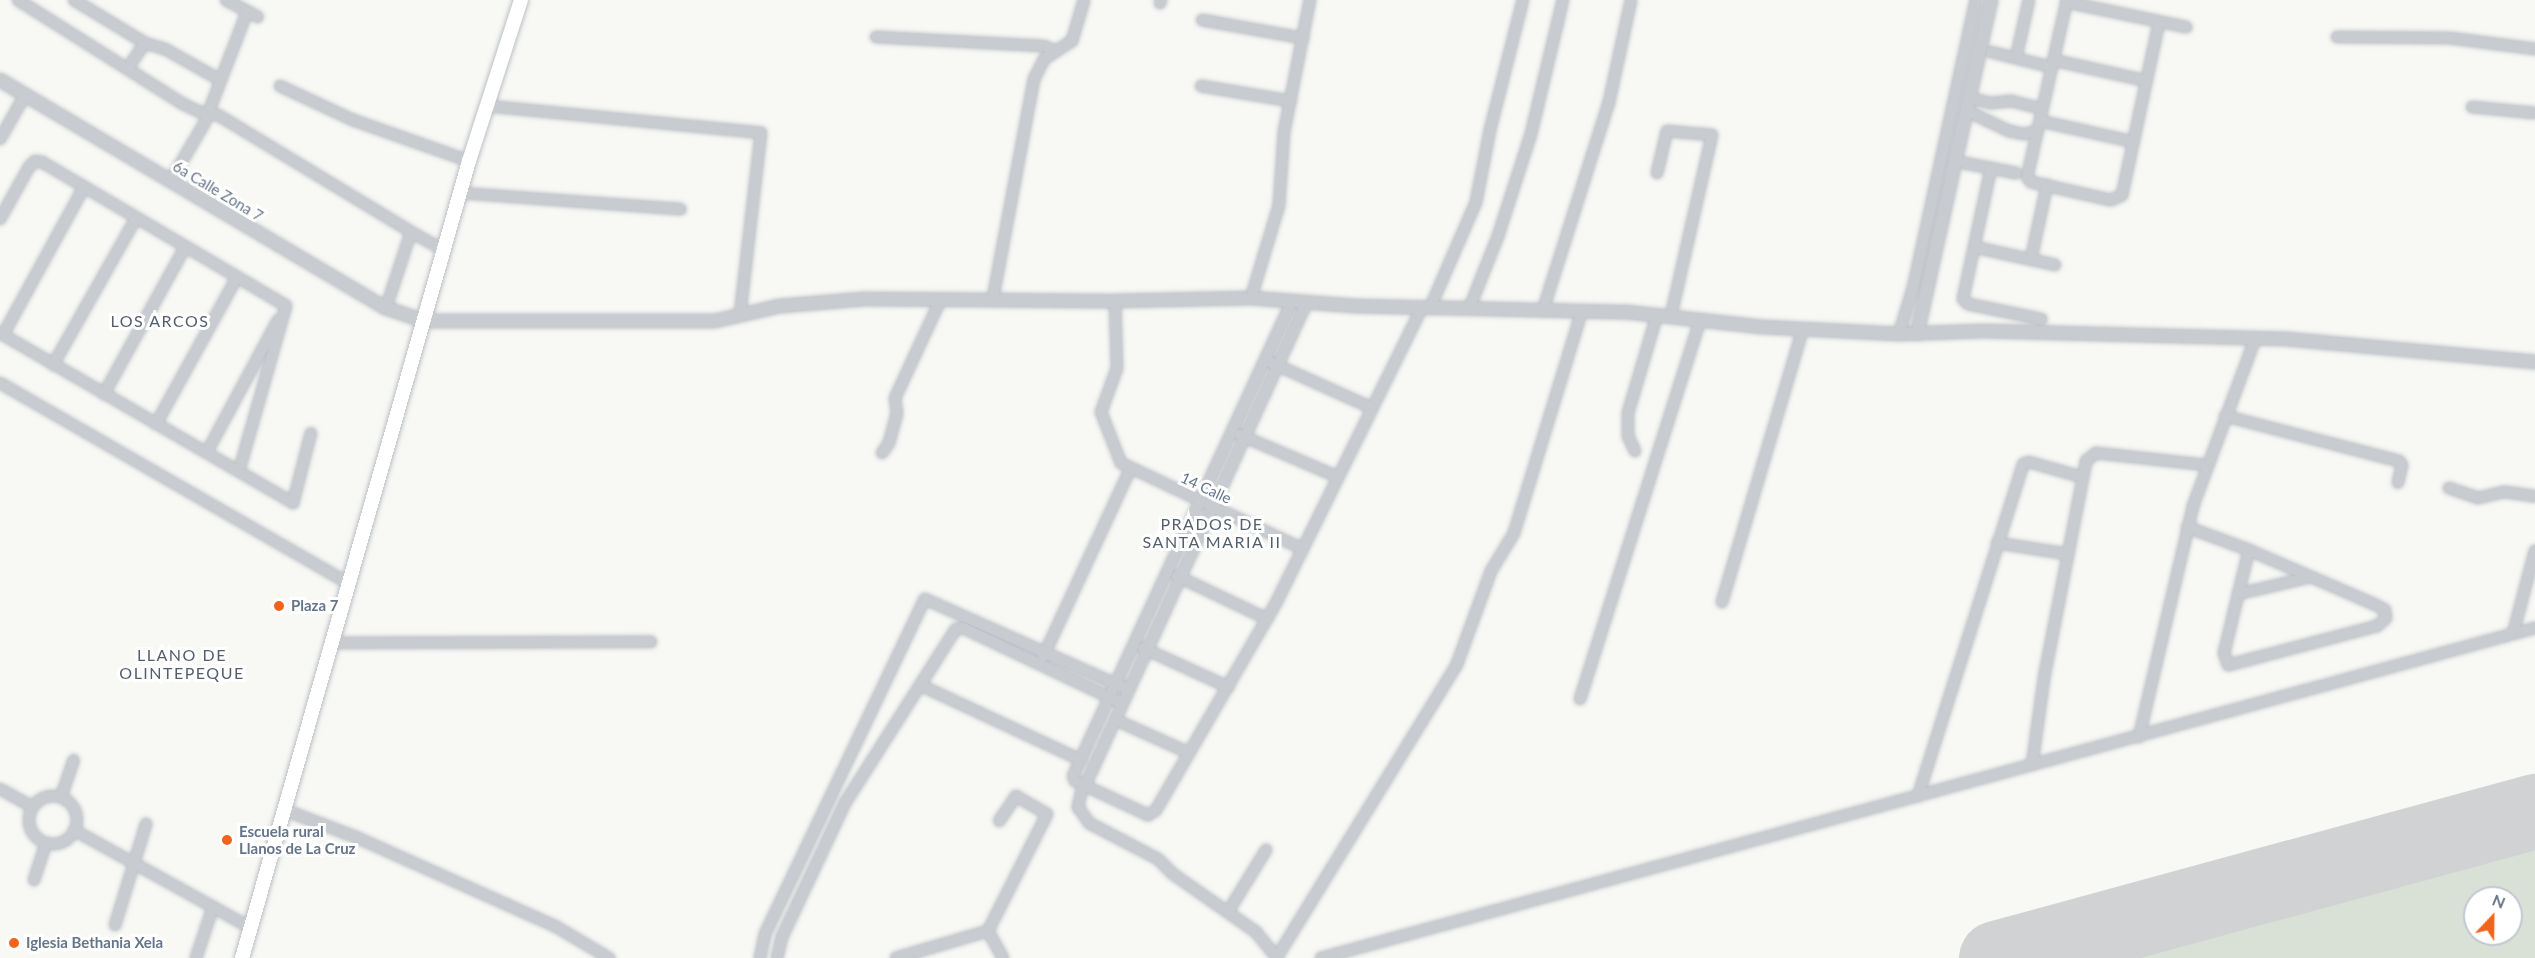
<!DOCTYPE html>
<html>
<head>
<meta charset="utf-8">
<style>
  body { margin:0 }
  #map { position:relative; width:2535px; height:958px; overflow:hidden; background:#f8f8f5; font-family:Lato,sans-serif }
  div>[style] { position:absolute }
  .green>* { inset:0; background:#d9e1d6 }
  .runway>* { height:75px; margin:-37.5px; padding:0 37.5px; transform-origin:37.5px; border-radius:37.5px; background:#d0d2d4 }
  .roads { filter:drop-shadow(0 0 2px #bcc0c6) drop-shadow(0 0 2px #bcc0c6) }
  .minor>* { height:10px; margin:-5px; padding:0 5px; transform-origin:5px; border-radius:5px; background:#c8cbcf }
  .minor>.ring { margin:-5px; padding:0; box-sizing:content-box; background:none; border:10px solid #c8cbcf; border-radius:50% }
  .tertiary>* { height:12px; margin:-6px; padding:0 6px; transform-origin:6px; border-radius:6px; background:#c8cbcf }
  .secondary>* { height:14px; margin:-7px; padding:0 7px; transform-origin:7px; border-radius:7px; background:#fff }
  .dots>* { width:16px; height:16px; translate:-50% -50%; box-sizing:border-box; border:3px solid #fff; border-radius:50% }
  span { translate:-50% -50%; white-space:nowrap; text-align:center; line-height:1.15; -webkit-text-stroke:6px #fff; paint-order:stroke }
  .street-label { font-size:15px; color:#657589 }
  .poi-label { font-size:15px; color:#657589; font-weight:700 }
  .left { translate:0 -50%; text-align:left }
  .neighbourhood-label { font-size:16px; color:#535f6d; letter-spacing:1.5px }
  .north { position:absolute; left:2463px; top:886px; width:60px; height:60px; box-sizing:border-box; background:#fff; border:2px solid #c1c8d0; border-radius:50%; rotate:22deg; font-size:16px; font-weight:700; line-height:24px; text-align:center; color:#657589 }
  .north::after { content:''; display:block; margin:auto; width:21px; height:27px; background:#f1641d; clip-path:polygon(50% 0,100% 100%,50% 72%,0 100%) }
</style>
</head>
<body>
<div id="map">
  <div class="green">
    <i style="clip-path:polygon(evenodd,2535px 831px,2535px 958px,2066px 958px,2350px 881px,2535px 831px,2475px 898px,2511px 898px,2511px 934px,2475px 934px,2475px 898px)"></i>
  </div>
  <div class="runway">
    <i style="left:1996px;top:958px;width:559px;rotate:-15.26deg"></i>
  </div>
  <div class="roads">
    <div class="minor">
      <i style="left:18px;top:0;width:195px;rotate:32.2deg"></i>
      <i style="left:183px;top:104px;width:26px;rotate:25deg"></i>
      <i style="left:207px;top:115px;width:11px"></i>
      <i style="left:218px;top:115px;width:226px;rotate:31.2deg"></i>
      <i style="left:74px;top:0;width:83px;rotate:31.2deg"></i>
      <i style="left:145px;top:43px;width:21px;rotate:17deg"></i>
      <i style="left:165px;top:49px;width:63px;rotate:29.4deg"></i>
      <i style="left:226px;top:0;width:36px;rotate:28deg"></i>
      <i style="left:2067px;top:0;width:181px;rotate:102.7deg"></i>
      <i style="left:2027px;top:177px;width:6px;rotate:51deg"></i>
      <i style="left:2031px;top:182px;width:82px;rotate:12.7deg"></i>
      <i style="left:2111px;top:200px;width:12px;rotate:-24deg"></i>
      <i style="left:2122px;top:195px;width:177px;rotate:-77.9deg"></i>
      <i style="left:2066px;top:2px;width:123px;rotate:11.8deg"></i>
      <i style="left:1160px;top:3px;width:3px;rotate:-72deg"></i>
      <i style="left:1202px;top:20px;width:103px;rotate:10.1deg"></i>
      <i style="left:876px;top:37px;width:168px;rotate:3.1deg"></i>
      <i style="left:1044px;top:46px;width:13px;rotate:23deg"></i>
      <i style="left:2337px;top:37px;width:113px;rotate:0.5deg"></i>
      <i style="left:2450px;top:38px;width:86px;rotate:7.4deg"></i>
      <i style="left:1991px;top:52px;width:62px;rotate:14deg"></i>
      <i style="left:2016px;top:58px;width:59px;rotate:-77.4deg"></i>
      <i style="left:2053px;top:60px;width:96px;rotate:12.6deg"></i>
      <i style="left:128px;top:68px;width:30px;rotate:-56deg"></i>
      <i style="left:280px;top:86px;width:81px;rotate:25deg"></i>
      <i style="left:353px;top:120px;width:123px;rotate:19.5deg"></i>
      <i style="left:1201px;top:86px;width:91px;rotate:9.5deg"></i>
      <i style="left:1969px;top:98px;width:23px;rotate:13deg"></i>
      <i style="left:1991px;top:103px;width:20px;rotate:-6deg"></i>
      <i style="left:2011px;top:101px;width:32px;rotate:14deg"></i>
      <i style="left:487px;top:106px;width:275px;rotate:5.6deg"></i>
      <i style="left:761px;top:133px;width:183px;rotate:96.6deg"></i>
      <i style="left:2472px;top:107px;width:63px;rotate:5.4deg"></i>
      <i style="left:1967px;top:111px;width:47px;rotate:25.5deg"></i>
      <i style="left:2009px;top:131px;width:16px;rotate:11deg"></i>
      <i style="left:2025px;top:134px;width:12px;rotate:-14deg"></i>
      <i style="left:2040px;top:121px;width:96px;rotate:12.6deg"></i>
      <i style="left:0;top:139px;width:51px;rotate:-60.4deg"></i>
      <i style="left:1964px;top:163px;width:53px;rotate:10.9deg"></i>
      <i style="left:1991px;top:168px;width:134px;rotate:102.1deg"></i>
      <i style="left:1963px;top:299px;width:7px;rotate:45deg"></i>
      <i style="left:1968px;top:304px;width:75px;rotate:11.6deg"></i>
      <i style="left:1657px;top:173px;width:43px;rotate:-76.6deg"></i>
      <i style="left:1667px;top:131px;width:45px;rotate:5.1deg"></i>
      <i style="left:1712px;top:135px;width:186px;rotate:102.8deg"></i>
      <i style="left:171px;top:180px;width:65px;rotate:-59.5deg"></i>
      <i style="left:204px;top:124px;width:120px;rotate:-69deg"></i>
      <i style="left:460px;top:193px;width:221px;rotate:4.2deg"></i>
      <i style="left:0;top:219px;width:60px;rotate:-60.9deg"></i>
      <i style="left:29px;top:167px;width:8px;rotate:-45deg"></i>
      <i style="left:35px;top:161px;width:7px;rotate:8deg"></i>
      <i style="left:42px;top:162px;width:283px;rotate:30.5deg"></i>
      <i style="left:1974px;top:247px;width:83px;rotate:12.5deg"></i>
      <i style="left:2031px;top:259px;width:76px;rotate:-77.8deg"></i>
      <i style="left:993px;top:298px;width:223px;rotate:-79.4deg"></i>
      <i style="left:1034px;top:79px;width:22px;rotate:-63deg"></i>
      <i style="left:1044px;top:59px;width:33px;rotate:-33deg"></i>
      <i style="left:1072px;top:41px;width:43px;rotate:-73.7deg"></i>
      <i style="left:1251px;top:298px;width:97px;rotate:-73.2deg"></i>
      <i style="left:1279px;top:205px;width:73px;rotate:-86.1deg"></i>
      <i style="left:1284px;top:132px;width:135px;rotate:-78.9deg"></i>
      <i style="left:1115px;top:301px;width:67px;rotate:88.3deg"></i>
      <i style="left:1117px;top:368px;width:47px;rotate:110deg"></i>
      <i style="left:1101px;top:412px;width:55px;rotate:68.6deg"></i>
      <i style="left:1121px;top:463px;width:201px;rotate:25.3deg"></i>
      <i style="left:1292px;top:301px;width:523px;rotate:114.75deg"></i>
      <i style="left:1073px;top:776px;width:5px;rotate:68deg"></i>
      <i style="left:1075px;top:781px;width:81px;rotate:25deg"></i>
      <i style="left:1148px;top:815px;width:9px;rotate:-32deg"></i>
      <i style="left:1156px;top:810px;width:241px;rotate:-59.9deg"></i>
      <i style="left:1277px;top:601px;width:327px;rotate:-63.7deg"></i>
      <i style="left:386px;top:308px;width:80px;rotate:-71.8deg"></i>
      <i style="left:411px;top:232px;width:38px;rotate:29deg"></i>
      <i style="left:1430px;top:308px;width:116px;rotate:-66.5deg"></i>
      <i style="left:1476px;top:202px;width:73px;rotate:-79deg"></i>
      <i style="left:1490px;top:130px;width:134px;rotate:-75.8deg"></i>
      <i style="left:1469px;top:309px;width:79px;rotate:-68.3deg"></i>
      <i style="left:1498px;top:236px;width:107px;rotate:-72.1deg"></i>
      <i style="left:1531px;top:134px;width:138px;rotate:-76.6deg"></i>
      <i style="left:1543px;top:310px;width:218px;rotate:-72.4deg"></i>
      <i style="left:1609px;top:102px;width:104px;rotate:-77.8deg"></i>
      <i style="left:0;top:333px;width:339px;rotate:30.1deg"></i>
      <i style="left:293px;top:503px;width:72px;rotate:-75.6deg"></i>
      <i style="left:1899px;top:334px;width:48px;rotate:-73.1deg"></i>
      <i style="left:1913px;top:288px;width:295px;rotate:-77.7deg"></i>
      <i style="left:3px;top:335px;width:169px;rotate:-61.3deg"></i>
      <i style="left:1272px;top:363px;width:110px;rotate:24.2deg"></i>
      <i style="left:53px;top:365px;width:169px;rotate:-60.5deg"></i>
      <i style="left:0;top:383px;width:403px;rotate:29.9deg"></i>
      <i style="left:104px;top:394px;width:168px;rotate:-61.1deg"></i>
      <i style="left:2225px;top:416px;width:180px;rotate:14.5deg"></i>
      <i style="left:2399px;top:461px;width:5px;rotate:53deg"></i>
      <i style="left:2402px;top:465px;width:18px;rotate:103deg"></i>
      <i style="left:156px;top:424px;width:168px;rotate:-61.1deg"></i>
      <i style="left:1240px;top:435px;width:107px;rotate:23.2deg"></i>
      <i style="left:1635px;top:451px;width:17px;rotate:-115deg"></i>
      <i style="left:1628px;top:436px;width:23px;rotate:-90deg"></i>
      <i style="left:1628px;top:413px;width:102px;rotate:-73.5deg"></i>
      <i style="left:207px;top:452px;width:150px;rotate:-61.7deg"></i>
      <i style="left:882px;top:453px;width:12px;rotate:-55deg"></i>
      <i style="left:889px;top:443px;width:30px;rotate:-75deg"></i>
      <i style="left:897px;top:414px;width:16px;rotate:-97deg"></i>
      <i style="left:895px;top:398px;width:109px;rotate:-65.1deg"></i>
      <i style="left:239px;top:471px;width:172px;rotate:-74.1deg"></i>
      <i style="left:2449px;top:488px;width:31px;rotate:19deg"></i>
      <i style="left:2478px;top:498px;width:28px;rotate:-13deg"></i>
      <i style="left:2505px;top:492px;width:30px;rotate:8deg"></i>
      <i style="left:2187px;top:527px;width:66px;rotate:20.4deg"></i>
      <i style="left:2249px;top:550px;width:138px;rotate:23.4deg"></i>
      <i style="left:2376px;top:605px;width:10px;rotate:29deg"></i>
      <i style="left:2385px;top:610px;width:8px;rotate:83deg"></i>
      <i style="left:2386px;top:618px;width:12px;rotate:138deg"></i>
      <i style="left:2377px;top:626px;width:154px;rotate:165.3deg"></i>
      <i style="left:2228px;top:665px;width:13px;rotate:-108deg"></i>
      <i style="left:2224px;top:653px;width:106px;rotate:-76.4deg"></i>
      <i style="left:1997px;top:543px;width:72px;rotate:8.8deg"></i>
      <i style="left:1177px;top:576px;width:100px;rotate:25.5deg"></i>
      <i style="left:2238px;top:594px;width:75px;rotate:-13.1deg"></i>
      <i style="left:1722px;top:602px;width:285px;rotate:-73.5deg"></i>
      <i style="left:2513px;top:634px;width:86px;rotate:-75.2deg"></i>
      <i style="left:332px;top:643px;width:319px;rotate:-0.2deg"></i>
      <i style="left:1143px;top:648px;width:94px;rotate:24.6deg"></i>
      <i style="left:1043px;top:657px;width:206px;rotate:-65.1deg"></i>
      <i style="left:920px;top:685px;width:178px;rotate:25deg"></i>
      <i style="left:1580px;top:699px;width:398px;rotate:-72.4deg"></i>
      <i style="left:1116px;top:720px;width:80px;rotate:24.3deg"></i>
      <i style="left:2139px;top:737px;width:237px;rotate:-76.8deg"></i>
      <i style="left:2193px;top:506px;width:178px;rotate:-69.6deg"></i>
      <i style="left:2032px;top:765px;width:88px;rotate:-82.1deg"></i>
      <i style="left:2044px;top:678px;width:221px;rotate:-79deg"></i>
      <i style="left:2086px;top:461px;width:13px;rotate:-39deg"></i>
      <i style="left:2096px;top:453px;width:112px;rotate:6.2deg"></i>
      <i style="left:1083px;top:785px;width:23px;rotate:103deg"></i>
      <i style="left:1078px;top:807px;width:19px;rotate:55deg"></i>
      <i style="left:1089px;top:823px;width:78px;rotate:27.6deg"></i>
      <i style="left:1158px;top:859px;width:21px;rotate:45deg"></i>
      <i style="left:1173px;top:874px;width:101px;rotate:34.9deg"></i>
      <i style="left:1256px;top:932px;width:33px;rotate:51deg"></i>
      <i style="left:1085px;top:786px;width:532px;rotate:-65.36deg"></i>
      <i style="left:0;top:789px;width:37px;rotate:29deg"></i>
      <i style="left:1918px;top:796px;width:348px;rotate:-72.4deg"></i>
      <i style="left:2023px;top:464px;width:6px;rotate:-18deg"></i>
      <i style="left:2029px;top:462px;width:55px;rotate:15.8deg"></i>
      <i class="ring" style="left:29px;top:796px;width:38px;height:38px"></i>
      <i style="left:61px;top:797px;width:39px;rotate:-71deg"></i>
      <i style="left:285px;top:810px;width:78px;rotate:21deg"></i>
      <i style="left:358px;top:838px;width:216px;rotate:24.1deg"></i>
      <i style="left:555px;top:926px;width:63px;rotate:30.7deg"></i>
      <i style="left:74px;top:830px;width:202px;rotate:29deg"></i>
      <i style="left:34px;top:880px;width:39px;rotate:-72deg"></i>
      <i style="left:1228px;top:912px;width:73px;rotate:-58.5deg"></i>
      <i style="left:115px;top:925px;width:106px;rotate:-72.9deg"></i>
      <i style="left:988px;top:931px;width:31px;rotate:61deg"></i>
      <i style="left:1277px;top:957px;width:344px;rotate:-58.4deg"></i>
      <i style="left:1457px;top:664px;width:99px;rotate:-69.9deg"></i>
      <i style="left:1491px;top:571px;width:44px;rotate:-58.8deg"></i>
      <i style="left:1514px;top:533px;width:232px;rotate:-73deg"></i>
      <i style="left:196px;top:958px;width:54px;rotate:-71.6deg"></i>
      <i style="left:760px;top:958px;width:25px;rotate:-78deg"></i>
      <i style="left:765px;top:934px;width:371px;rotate:-64.5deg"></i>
      <i style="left:925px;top:599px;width:223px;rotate:24deg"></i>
      <i style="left:777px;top:958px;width:22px;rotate:-77deg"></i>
      <i style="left:782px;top:937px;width:148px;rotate:-64.8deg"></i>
      <i style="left:845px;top:803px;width:206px;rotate:-57.5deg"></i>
      <i style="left:956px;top:629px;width:7px;rotate:-8deg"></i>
      <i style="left:963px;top:628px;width:177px;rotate:25.4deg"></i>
      <i style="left:896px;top:958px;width:96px;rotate:-16.4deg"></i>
      <i style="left:988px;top:931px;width:131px;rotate:-63.2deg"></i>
      <i style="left:1047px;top:814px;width:36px;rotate:-150deg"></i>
      <i style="left:1016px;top:796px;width:30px;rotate:124deg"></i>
      <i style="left:1321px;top:958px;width:1258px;rotate:-15.21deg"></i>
    </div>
    <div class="tertiary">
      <i style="left:0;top:80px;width:448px;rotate:30.6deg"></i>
      <i style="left:386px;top:308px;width:39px;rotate:19deg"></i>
      <i style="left:423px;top:321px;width:292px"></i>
      <i style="left:715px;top:321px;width:67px;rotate:-13deg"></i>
      <i style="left:780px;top:306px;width:85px;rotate:-4.7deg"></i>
      <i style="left:865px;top:299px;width:250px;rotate:0.5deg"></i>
      <i style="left:1115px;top:301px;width:136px;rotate:-1.3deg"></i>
      <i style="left:1251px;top:298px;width:104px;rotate:4.4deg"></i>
      <i style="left:1355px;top:306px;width:271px;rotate:1.3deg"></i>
      <i style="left:1626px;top:312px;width:137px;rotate:6.3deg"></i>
      <i style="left:1762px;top:327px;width:137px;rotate:2.9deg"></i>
      <i style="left:1899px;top:334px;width:84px;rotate:-2deg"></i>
      <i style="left:1983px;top:331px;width:304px;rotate:1.5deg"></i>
      <i style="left:2287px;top:339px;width:249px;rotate:5.3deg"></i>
      <i style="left:1917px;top:334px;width:342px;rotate:-77.5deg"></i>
    </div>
    <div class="secondary">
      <i style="left:242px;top:958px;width:829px;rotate:-74.1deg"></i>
      <i style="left:469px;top:161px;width:169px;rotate:-72.1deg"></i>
    </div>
  </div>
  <div class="dots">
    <i style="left:279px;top:606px;background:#f1641d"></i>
    <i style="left:227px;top:840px;background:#f1641d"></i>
    <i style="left:14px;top:943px;background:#f1641d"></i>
  </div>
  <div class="street-label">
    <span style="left:218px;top:191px;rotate:31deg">6a Calle Zona 7</span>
    <span style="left:1206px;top:488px;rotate:25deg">14 Calle</span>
  </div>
  <div class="poi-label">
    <span class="left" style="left:291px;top:606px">Plaza 7</span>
    <span class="left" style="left:239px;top:840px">Escuela rural<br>Llanos de La Cruz</span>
    <span class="left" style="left:26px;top:943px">Iglesia Bethania Xela</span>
  </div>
  <div class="neighbourhood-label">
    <span style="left:160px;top:321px">LOS ARCOS</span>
    <span style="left:1212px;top:533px">PRADOS DE<br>SANTA MARIA II</span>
    <span style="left:182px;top:664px">LLANO DE<br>OLINTEPEQUE</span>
  </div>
  <div class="north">N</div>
</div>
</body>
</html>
